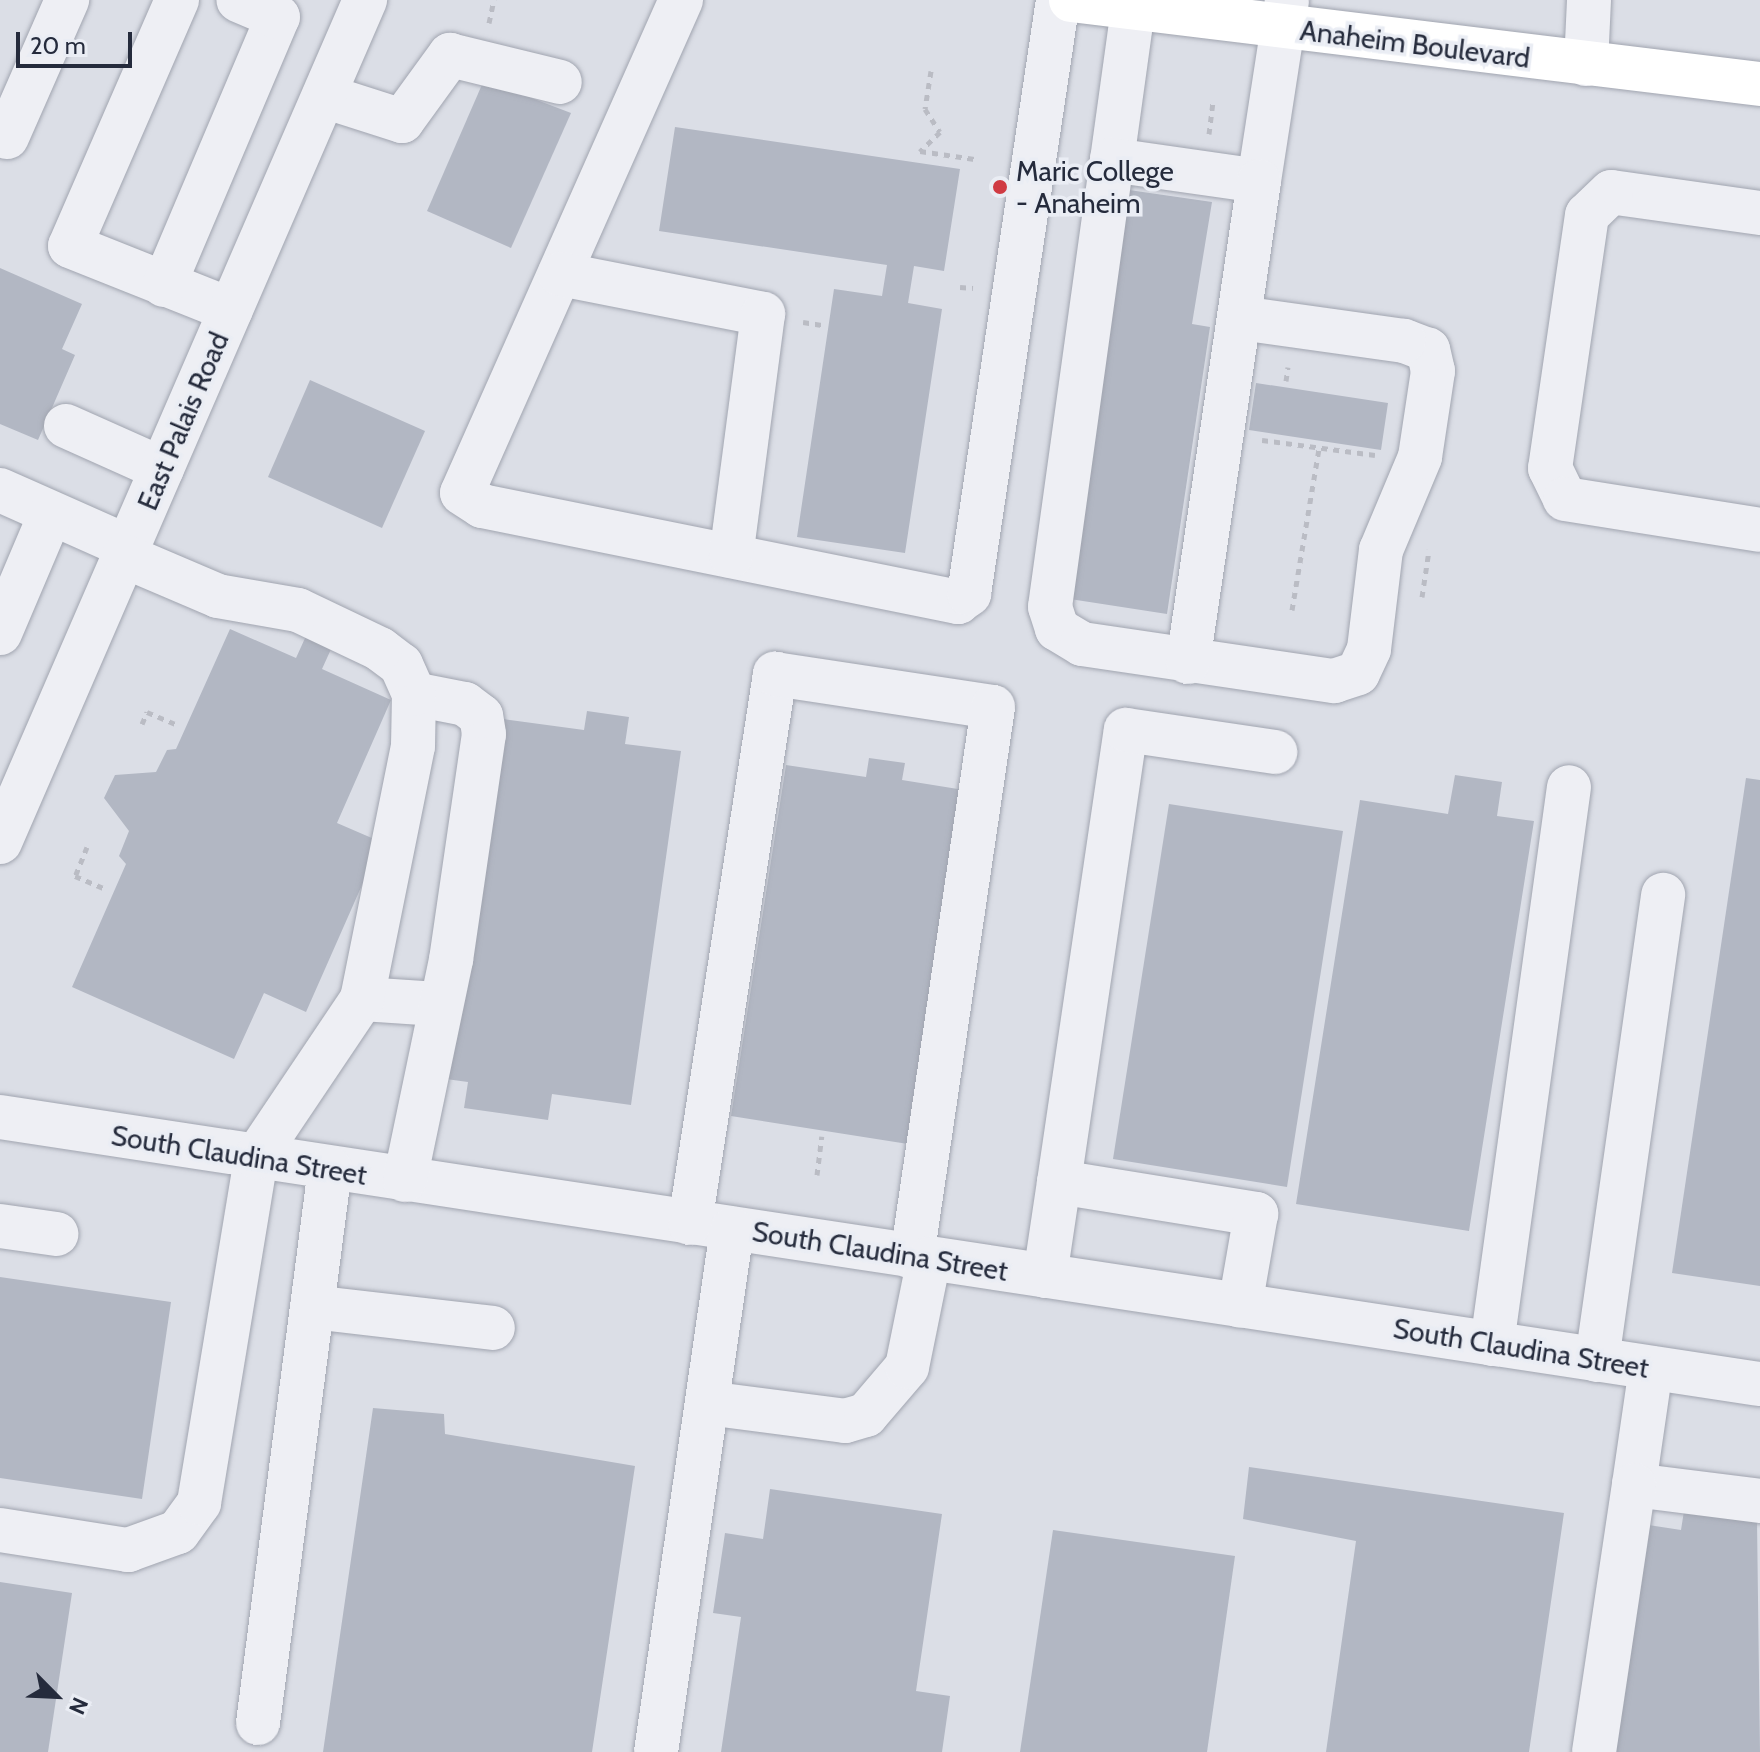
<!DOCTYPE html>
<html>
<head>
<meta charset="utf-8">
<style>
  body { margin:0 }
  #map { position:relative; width:1760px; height:1752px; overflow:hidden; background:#dbdee6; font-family:Cabin,sans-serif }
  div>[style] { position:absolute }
  .building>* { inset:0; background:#b2b7c3 }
  .path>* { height:5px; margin-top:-2.5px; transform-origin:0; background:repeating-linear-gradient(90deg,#babcc4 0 6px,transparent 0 12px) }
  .roads { filter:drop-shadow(0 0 2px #a1a5b0) drop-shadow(0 0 2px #a1a5b0) }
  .minor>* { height:44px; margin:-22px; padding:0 22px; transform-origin:22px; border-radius:22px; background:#eeeff4 }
  .major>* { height:44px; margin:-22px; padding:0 22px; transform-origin:22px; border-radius:22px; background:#fff }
  .dots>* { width:22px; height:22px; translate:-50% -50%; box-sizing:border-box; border:4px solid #eaedf4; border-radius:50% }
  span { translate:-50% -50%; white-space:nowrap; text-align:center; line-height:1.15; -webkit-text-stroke:7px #eaedf4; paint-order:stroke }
  .street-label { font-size:28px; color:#252b3c }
  .poi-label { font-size:28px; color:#252b3c }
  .left { translate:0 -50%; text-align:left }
  .north { position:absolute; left:16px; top:1656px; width:80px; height:80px; -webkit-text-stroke:6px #eaedf4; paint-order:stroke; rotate:114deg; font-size:22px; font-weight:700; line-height:32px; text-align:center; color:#252b3c }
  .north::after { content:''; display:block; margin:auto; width:28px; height:36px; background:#252b3c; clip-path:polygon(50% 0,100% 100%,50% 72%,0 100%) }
  .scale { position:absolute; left:16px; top:32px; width:116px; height:36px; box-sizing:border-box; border:4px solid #252b3c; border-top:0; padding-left:10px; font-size:24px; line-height:28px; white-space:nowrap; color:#252b3c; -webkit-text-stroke:6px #eaedf4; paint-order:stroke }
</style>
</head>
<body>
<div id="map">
  <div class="building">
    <i style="clip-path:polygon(484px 80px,571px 113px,511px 248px,427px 211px)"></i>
    <i style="clip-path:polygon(675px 127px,960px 169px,944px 271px,914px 266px,908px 303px,942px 309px,905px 553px,797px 537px,834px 289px,882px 296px,887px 265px,659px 231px)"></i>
    <i style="clip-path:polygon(1122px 189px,1212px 202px,1192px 324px,1210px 327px,1167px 614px,1070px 599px)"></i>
    <i style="clip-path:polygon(0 268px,82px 304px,62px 349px,75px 355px,38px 440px,0 424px)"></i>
    <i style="clip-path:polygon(310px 380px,425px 431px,382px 528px,268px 477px)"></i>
    <i style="clip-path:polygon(1256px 383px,1388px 403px,1381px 450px,1249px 430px)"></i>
    <i style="clip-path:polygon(230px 629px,296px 658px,306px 636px,332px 647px,322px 669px,391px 700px,337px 823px,381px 842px,306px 1012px,264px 993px,234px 1059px,72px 987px,126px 864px,119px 856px,129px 831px,104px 798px,115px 775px,156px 772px,167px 750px,176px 749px)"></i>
    <i style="clip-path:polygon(587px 711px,629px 717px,625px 744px,681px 751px,631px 1105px,552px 1094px,548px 1120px,464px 1108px,468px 1082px,446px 1079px,496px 718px,584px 730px)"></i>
    <i style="clip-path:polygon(869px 758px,905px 763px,902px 780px,964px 790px,908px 1144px,731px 1116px,786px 765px,866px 777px)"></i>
    <i style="clip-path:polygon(1455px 775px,1502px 782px,1497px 816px,1534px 821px,1469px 1231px,1296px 1204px,1360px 800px,1448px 814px)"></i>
    <i style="clip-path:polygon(1746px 778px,1760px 780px,1760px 1286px,1672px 1273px)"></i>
    <i style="clip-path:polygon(1169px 804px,1343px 831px,1287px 1187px,1113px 1159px)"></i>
    <i style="clip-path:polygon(0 1277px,171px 1302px,142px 1499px,0 1478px)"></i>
    <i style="clip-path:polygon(373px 1408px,444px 1414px,445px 1434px,635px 1466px,592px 1752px,323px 1752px)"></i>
    <i style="clip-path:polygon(1249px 1467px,1564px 1513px,1529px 1752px,1326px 1752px,1356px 1541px,1243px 1519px)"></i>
    <i style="clip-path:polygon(770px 1489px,942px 1514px,916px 1691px,950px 1696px,942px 1752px,721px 1752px,741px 1617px,713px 1613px,725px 1533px,763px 1539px)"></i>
    <i style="clip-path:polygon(1684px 1511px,1757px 1521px,1760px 1752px,1609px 1752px,1642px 1524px,1681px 1530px)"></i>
    <i style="clip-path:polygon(1053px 1530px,1235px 1556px,1207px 1752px,1020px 1752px)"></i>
    <i style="clip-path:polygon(0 1582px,72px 1593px,48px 1752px,0 1752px)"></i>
  </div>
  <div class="path">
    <i style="left:489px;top:23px;width:24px;rotate:-78deg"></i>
    <i style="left:931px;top:71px;width:38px;rotate:99deg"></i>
    <i style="left:925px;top:109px;width:27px;rotate:57deg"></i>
    <i style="left:940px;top:132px;width:28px;rotate:136deg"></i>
    <i style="left:920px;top:151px;width:55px;rotate:8.4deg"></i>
    <i style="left:1209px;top:134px;width:31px;rotate:-83deg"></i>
    <i style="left:960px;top:287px;width:13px;rotate:4deg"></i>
    <i style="left:803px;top:322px;width:19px;rotate:9deg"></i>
    <i style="left:1286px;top:381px;width:14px;rotate:-82deg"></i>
    <i style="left:1262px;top:440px;width:114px;rotate:7.6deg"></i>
    <i style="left:1422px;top:597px;width:48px;rotate:-81.5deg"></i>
    <i style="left:1292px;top:610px;width:164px;rotate:-80.5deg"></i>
    <i style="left:142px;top:724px;width:13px;rotate:-67deg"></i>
    <i style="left:147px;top:712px;width:34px;rotate:23deg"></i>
    <i style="left:87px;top:847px;width:31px;rotate:112deg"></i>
    <i style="left:75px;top:876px;width:33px;rotate:23deg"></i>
    <i style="left:817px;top:1175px;width:39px;rotate:-83deg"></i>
  </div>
  <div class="roads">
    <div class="minor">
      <i style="left:177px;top:0;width:268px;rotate:113.5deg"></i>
      <i style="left:70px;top:246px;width:173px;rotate:21.7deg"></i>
      <i style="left:681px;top:0;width:539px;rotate:113.95deg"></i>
      <i style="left:462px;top:493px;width:24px;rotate:33deg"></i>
      <i style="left:482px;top:506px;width:486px;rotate:11.4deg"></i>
      <i style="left:958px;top:602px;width:14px;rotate:-36deg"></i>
      <i style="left:969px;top:594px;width:601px;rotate:-81.48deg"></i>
      <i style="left:1133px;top:9px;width:152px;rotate:97.9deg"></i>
      <i style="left:1112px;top:160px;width:148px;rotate:8.1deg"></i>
      <i style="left:1259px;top:181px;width:183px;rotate:-81.2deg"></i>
      <i style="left:1586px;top:64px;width:64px;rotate:-87.3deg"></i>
      <i style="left:324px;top:96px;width:82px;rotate:17.8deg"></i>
      <i style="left:402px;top:121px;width:82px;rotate:-54deg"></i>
      <i style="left:450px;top:55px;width:113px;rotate:13.8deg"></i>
      <i style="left:7px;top:137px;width:150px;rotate:-66.3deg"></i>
      <i style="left:1112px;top:160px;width:451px;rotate:97.9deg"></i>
      <i style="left:1050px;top:607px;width:23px;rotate:72deg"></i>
      <i style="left:1057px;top:629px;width:29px;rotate:31deg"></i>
      <i style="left:1082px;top:644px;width:255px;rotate:8.4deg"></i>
      <i style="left:1334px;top:681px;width:25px;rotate:-18deg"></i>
      <i style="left:1358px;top:673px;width:26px;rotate:-65deg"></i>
      <i style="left:1369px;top:649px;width:100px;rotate:-83.1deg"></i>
      <i style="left:1381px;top:550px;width:101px;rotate:-67.2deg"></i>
      <i style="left:1420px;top:457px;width:87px;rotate:-81.4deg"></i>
      <i style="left:1433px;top:371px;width:22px;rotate:-103deg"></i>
      <i style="left:1428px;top:350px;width:26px;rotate:-159deg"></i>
      <i style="left:1404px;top:341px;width:165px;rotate:-172deg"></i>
      <i style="left:1760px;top:213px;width:150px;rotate:-172deg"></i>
      <i style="left:1611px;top:192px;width:33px;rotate:136deg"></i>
      <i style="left:1587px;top:215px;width:256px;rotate:98.3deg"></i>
      <i style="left:1550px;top:468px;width:34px;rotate:64deg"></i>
      <i style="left:1565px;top:499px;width:197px;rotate:9deg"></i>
      <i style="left:560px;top:274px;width:207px;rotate:11.1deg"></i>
      <i style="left:763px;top:314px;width:244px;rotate:97.5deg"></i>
      <i style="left:164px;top:285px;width:291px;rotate:-67deg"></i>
      <i style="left:278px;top:17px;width:43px;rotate:-157deg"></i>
      <i style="left:66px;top:426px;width:105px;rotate:24.1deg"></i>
      <i style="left:0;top:490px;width:140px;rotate:24deg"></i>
      <i style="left:0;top:633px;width:130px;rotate:-67deg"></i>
      <i style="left:1188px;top:662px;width:486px;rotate:-81.6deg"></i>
      <i style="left:0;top:842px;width:918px;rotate:-66.56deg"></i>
      <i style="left:362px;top:999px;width:76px;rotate:3.8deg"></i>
      <i style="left:0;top:1117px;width:1780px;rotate:8.63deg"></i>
      <i style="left:405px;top:1180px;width:225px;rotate:-78.2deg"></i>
      <i style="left:451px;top:960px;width:228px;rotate:-81.7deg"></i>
      <i style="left:484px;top:734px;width:18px;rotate:-99deg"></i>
      <i style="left:481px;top:716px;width:20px;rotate:-143deg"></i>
      <i style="left:465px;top:704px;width:52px;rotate:-168.9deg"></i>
      <i style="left:1059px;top:1182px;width:457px;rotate:-81.6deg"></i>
      <i style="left:1126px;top:730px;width:151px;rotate:8.4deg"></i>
      <i style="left:690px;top:1223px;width:556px;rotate:-81.2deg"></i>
      <i style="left:775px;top:674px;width:220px;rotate:8.6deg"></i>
      <i style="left:993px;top:707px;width:556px;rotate:98.38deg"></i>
      <i style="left:0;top:1226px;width:57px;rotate:8.1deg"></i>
      <i style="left:1045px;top:1276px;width:95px;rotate:-81.5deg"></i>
      <i style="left:1059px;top:1182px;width:200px;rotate:9.2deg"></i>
      <i style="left:1256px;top:1214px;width:93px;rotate:99.9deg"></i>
      <i style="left:312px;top:1307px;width:182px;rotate:6.6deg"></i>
      <i style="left:1492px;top:1344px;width:562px;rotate:-82.13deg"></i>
      <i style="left:1597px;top:1360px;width:470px;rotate:-81.9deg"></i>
      <i style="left:1651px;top:1368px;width:118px;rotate:98.3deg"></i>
      <i style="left:1634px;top:1485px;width:127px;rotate:7.2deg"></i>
      <i style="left:707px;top:1403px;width:139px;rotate:7.4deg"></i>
      <i style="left:845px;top:1421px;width:22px;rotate:-16deg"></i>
      <i style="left:866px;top:1415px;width:63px;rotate:-49.5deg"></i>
      <i style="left:907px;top:1367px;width:110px;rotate:-78.5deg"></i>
      <i style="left:0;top:1530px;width:130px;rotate:8.9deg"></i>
      <i style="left:128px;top:1550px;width:53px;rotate:-19.8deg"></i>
      <i style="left:178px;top:1532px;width:36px;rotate:-54deg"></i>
      <i style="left:199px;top:1503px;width:351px;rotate:-80.6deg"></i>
      <i style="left:256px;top:1157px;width:190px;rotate:-56.1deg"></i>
      <i style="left:362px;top:999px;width:258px;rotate:-78.6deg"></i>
      <i style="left:413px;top:746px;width:52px;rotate:-88.9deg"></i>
      <i style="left:414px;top:694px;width:32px;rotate:-114deg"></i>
      <i style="left:401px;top:665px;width:26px;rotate:-143deg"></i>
      <i style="left:380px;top:649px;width:91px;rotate:-154.6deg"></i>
      <i style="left:298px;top:610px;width:81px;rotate:-170.1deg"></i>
      <i style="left:218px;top:596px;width:102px;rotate:-156.9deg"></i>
      <i style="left:258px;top:1723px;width:559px;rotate:-82.6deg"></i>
      <i style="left:656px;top:1752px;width:528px;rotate:-81.73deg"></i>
      <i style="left:1594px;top:1752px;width:270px;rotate:-81.5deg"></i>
    </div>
    <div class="major">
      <i style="left:1071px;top:0;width:694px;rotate:6.95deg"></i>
    </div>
  </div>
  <div class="dots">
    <i style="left:1000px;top:187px;background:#d03b43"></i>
  </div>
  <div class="street-label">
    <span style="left:1415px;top:44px;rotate:7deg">Anaheim Boulevard</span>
    <span style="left:183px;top:421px;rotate:-67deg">East Palais Road</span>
    <span style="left:239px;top:1155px;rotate:9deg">South Claudina Street</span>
    <span style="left:880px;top:1251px;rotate:9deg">South Claudina Street</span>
    <span style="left:1521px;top:1348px;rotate:9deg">South Claudina Street</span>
  </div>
  <div class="poi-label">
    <span class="left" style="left:1016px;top:187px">Maric College<br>- Anaheim</span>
  </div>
  <div class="north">N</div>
  <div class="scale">20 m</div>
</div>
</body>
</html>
